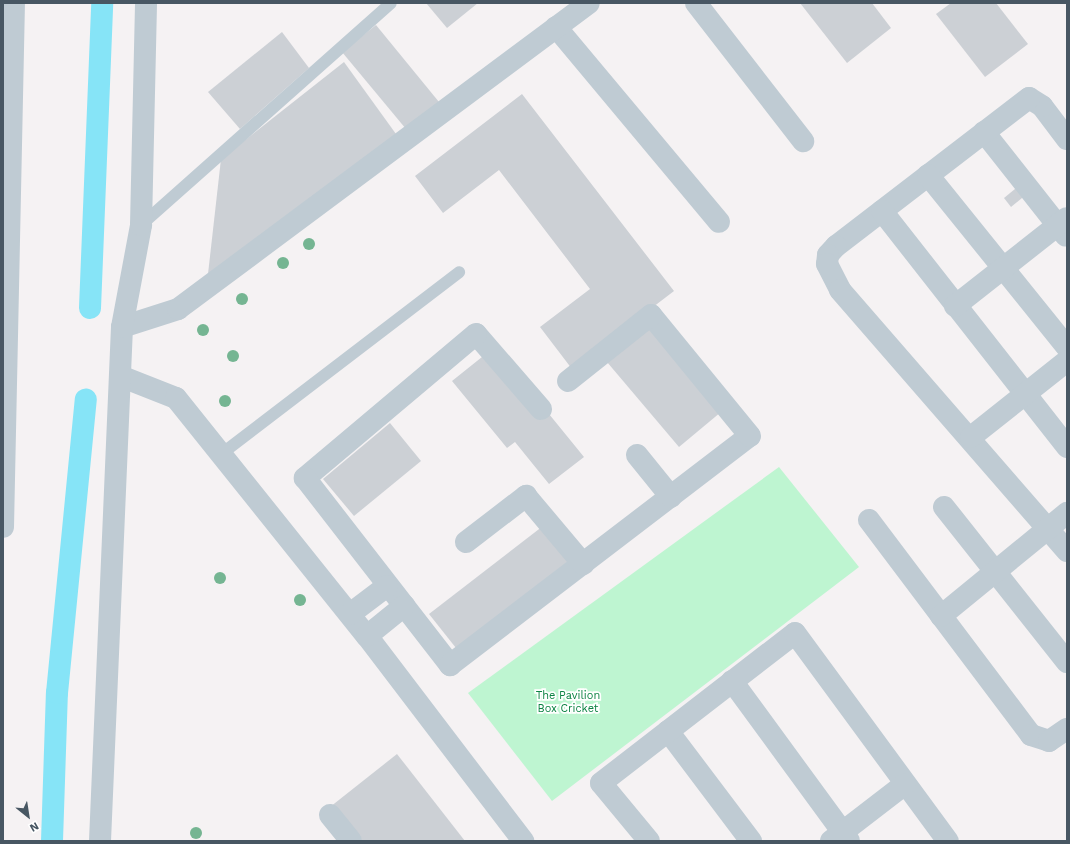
<!DOCTYPE html>
<html>
<head>
<meta charset="utf-8">
<style>
  body { margin:0 }
  #map { position:relative; width:1070px; height:844px; overflow:hidden; background:#f5f2f3; font-family:"Work Sans",sans-serif }
  div>[style] { position:absolute }
  .green>* { inset:0; background:#bef5d1 }
  .canal>* { height:22px; margin:-11px; padding:0 11px; transform-origin:11px; border-radius:11px; background:#86e4f7 }
  .building>* { inset:0; background:#ccd0d5 }
  .service>* { height:12px; margin:-6px; padding:0 6px; transform-origin:6px; border-radius:6px; background:#bfcbd3 }
  .minor>* { height:22px; margin:-11px; padding:0 11px; transform-origin:11px; border-radius:11px; background:#bfcbd3 }
  .tertiary>* { height:22px; margin:-11px; padding:0 11px; transform-origin:11px; border-radius:11px; background:#bfcbd3 }
  .trees>* { width:12px; height:12px; margin:-6px; border-radius:50%; background:#75b592 }
  span { translate:-50% -50%; white-space:nowrap; text-align:center; line-height:1.15; -webkit-text-stroke:3.5px #fff; paint-order:stroke }
  .park-label { font-size:11px; color:#0c8343 }
  .frame { position:absolute; inset:0; border:4px solid #485763; pointer-events:none }
  .north { position:absolute; left:8px; top:796px; width:40px; height:40px; -webkit-text-stroke:3px #fff; paint-order:stroke; rotate:150deg; font-size:11px; font-weight:700; line-height:16px; text-align:center; color:#485763 }
  .north::after { content:''; display:block; margin:auto; width:14px; height:18px; background:#485763; clip-path:polygon(50% 0,100% 100%,50% 72%,0 100%) }
</style>
</head>
<body>
<div id="map">
  <div class="green">
    <i style="clip-path:polygon(779px 467px,859px 567px,552px 801px,468px 693px)"></i>
  </div>
  <div class="canal">
    <i style="left:90px;top:308px;width:305px;rotate:-87.7deg"></i>
    <i style="left:52px;top:841px;width:148px;rotate:-88.1deg"></i>
    <i style="left:57px;top:693px;width:295px;rotate:-84.4deg"></i>
  </div>
  <div class="building">
    <i style="clip-path:polygon(426px 3px,478px 3px,447px 28px)"></i>
    <i style="clip-path:polygon(800px 3px,872px 3px,891px 28px,847px 63px)"></i>
    <i style="clip-path:polygon(951px 3px,996px 3px,1028px 44px,985px 77px,936px 14px)"></i>
    <i style="clip-path:polygon(376px 25px,439px 102px,406px 129px,342px 52px)"></i>
    <i style="clip-path:polygon(282px 32px,309px 68px,240px 129px,208px 92px)"></i>
    <i style="clip-path:polygon(344px 62px,396px 134px,208px 274px,221px 159px)"></i>
    <i style="clip-path:polygon(522px 94px,674px 291px,572px 369px,540px 327px,590px 289px,499px 170px,443px 213px,415px 176px)"></i>
    <i style="clip-path:polygon(1021px 184px,1028px 193px,1011px 207px,1004px 198px)"></i>
    <i style="clip-path:polygon(649px 327px,721px 412px,679px 447px,607px 362px)"></i>
    <i style="clip-path:polygon(487px 353px,541px 420px,549px 414px,584px 457px,549px 484px,515px 442px,507px 448px,452px 381px)"></i>
    <i style="clip-path:polygon(390px 423px,421px 461px,354px 516px,323px 479px)"></i>
    <i style="clip-path:polygon(543px 526px,569px 561px,456px 648px,429px 614px)"></i>
    <i style="clip-path:polygon(397px 754px,465px 841px,357px 841px,330px 807px)"></i>
  </div>
  <div class="service">
    <i style="left:141px;top:225px;width:334px;rotate:-41.6deg"></i>
    <i style="left:220px;top:455px;width:301px;rotate:-37.4deg"></i>
  </div>
  <div class="minor">
    <i style="left:696px;top:3px;width:175px;rotate:52.2deg"></i>
    <i style="left:556px;top:27px;width:254px;rotate:50.1deg"></i>
    <i style="left:984px;top:132px;width:132px;rotate:51.7deg"></i>
    <i style="left:1067px;top:139px;width:41px;rotate:-127.1deg"></i>
    <i style="left:1042px;top:106px;width:15px;rotate:-148deg"></i>
    <i style="left:1029px;top:98px;width:243px;rotate:142.5deg"></i>
    <i style="left:836px;top:246px;width:12px;rotate:132deg"></i>
    <i style="left:828px;top:255px;width:9px;rotate:96deg"></i>
    <i style="left:827px;top:264px;width:29px;rotate:63deg"></i>
    <i style="left:840px;top:290px;width:346px;rotate:49deg"></i>
    <i style="left:928px;top:175px;width:221px;rotate:51.1deg"></i>
    <i style="left:882px;top:211px;width:300px;rotate:51.9deg"></i>
    <i style="left:955px;top:306px;width:142px;rotate:-38.2deg"></i>
    <i style="left:122px;top:327px;width:59px;rotate:-17.8deg"></i>
    <i style="left:178px;top:309px;width:512px;rotate:-36.67deg"></i>
    <i style="left:120px;top:376px;width:60px;rotate:21.4deg"></i>
    <i style="left:176px;top:398px;width:305px;rotate:51.3deg"></i>
    <i style="left:367px;top:636px;width:258px;rotate:52.7deg"></i>
    <i style="left:541px;top:409px;width:99px;rotate:-130.9deg"></i>
    <i style="left:476px;top:334px;width:224px;rotate:139.9deg"></i>
    <i style="left:305px;top:478px;width:237px;rotate:52.2deg"></i>
    <i style="left:450px;top:665px;width:377px;rotate:-37.4deg"></i>
    <i style="left:750px;top:436px;width:156px;rotate:-129.3deg"></i>
    <i style="left:651px;top:315px;width:106px;rotate:141.5deg"></i>
    <i style="left:971px;top:437px;width:122px;rotate:-38.4deg"></i>
    <i style="left:637px;top:455px;width:54px;rotate:51deg"></i>
    <i style="left:944px;top:507px;width:198px;rotate:51.6deg"></i>
    <i style="left:869px;top:520px;width:269px;rotate:53deg"></i>
    <i style="left:1031px;top:735px;width:19px;rotate:18deg"></i>
    <i style="left:1049px;top:741px;width:22px;rotate:-34deg"></i>
    <i style="left:466px;top:542px;width:76px;rotate:-37.5deg"></i>
    <i style="left:526px;top:496px;width:89px;rotate:50deg"></i>
    <i style="left:350px;top:614px;width:46px;rotate:-37.1deg"></i>
    <i style="left:941px;top:616px;width:163px;rotate:-39.3deg"></i>
    <i style="left:367px;top:636px;width:48px;rotate:-39deg"></i>
    <i style="left:732px;top:681px;width:198px;rotate:53.8deg"></i>
    <i style="left:668px;top:731px;width:138px;rotate:53deg"></i>
    <i style="left:330px;top:815px;width:33px;rotate:51deg"></i>
    <i style="left:649px;top:841px;width:75px;rotate:-129.6deg"></i>
    <i style="left:601px;top:783px;width:245px;rotate:-37.7deg"></i>
    <i style="left:795px;top:633px;width:258px;rotate:53.7deg"></i>
    <i style="left:831px;top:841px;width:93px;rotate:-37.6deg"></i>
  </div>
  <div class="tertiary">
    <i style="left:3px;top:527px;width:524px;rotate:-88.8deg"></i>
    <i style="left:100px;top:841px;width:514px;rotate:-87.55deg"></i>
    <i style="left:122px;top:327px;width:104px;rotate:-79.4deg"></i>
    <i style="left:141px;top:225px;width:222px;rotate:-88.7deg"></i>
  </div>
  <div class="trees">
    <i style="left:309px;top:244px"></i>
    <i style="left:283px;top:263px"></i>
    <i style="left:242px;top:299px"></i>
    <i style="left:203px;top:330px"></i>
    <i style="left:233px;top:356px"></i>
    <i style="left:225px;top:401px"></i>
    <i style="left:220px;top:578px"></i>
    <i style="left:300px;top:600px"></i>
    <i style="left:196px;top:833px"></i>
  </div>
  <div class="park-label">
    <span style="left:568px;top:703px">The Pavilion<br>Box Cricket</span>
  </div>
  <div class="frame"></div>
  <div class="north">N</div>
</div>
</body>
</html>
